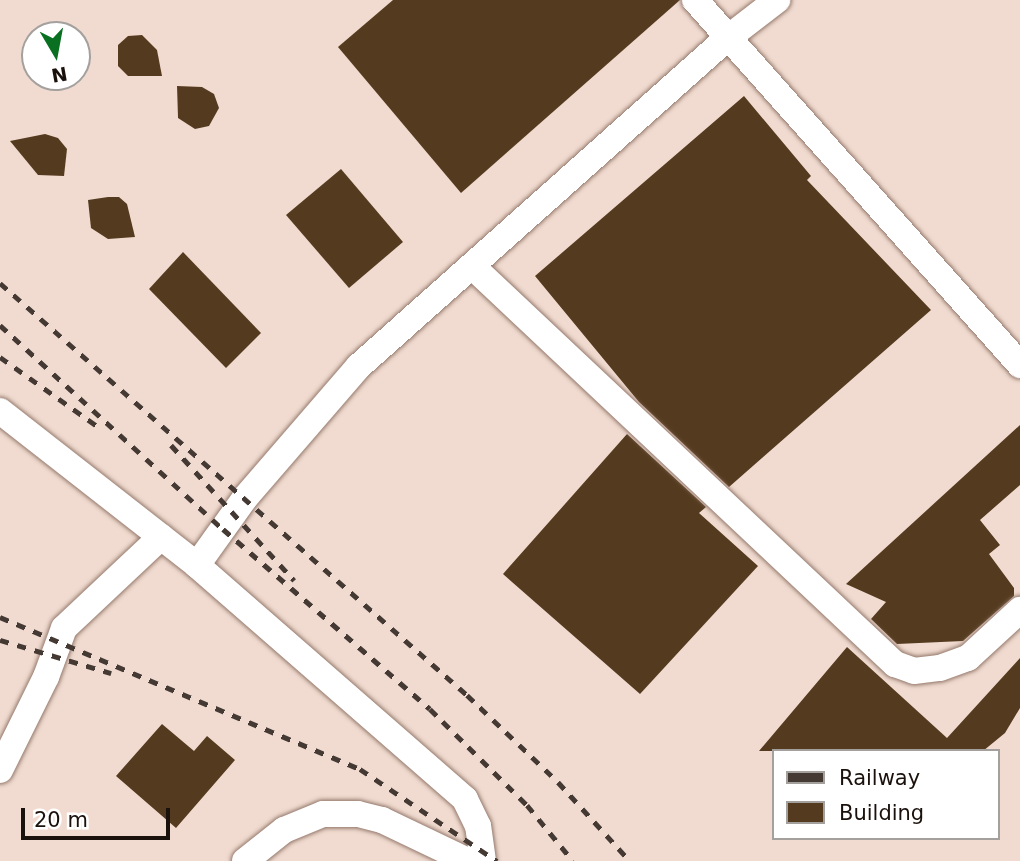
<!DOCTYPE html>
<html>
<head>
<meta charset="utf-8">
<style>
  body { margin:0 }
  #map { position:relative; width:1020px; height:861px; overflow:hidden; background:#feece3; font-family:"DejaVu Sans",sans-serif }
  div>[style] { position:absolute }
  .built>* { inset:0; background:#f1dbd0 }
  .building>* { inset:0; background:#543b1f }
  .roads { filter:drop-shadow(0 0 2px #94796c) drop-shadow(0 0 2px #94796c) }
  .lane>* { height:26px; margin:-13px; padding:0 13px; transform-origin:13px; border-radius:13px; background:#fff }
  .rail>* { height:5px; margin-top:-2.5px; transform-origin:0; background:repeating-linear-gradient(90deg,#443933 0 9px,transparent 0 18px) }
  span { translate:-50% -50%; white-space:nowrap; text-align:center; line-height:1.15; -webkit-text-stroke:7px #fff; paint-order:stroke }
  .legend { position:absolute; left:772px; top:749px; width:228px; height:91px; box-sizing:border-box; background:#fff; border:2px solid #a4a09e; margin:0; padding:9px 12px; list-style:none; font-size:21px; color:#1b110c }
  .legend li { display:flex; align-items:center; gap:14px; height:35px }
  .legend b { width:35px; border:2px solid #a4a09e }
  .north { position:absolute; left:21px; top:21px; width:70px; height:70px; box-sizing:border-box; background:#fff; border:2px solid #a4a09e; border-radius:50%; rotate:170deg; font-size:19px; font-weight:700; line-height:28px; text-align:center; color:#1b110c }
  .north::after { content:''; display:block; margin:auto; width:24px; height:32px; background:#0a7021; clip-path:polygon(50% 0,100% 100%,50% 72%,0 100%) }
  .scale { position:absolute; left:21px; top:808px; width:149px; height:32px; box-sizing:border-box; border:4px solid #1b110c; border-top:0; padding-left:9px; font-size:21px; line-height:24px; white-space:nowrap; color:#1b110c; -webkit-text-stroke:5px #fff; paint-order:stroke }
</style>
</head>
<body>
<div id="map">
  <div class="built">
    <i style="clip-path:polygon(evenodd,0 0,1020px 0,1020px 861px,0 861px,0 0,35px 35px,77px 35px,77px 77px,35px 77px,35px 35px,0 0,773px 751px,997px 751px,997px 838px,773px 838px,773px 751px)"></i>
  </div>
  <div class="building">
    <i style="clip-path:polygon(393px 0,680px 0,461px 193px,338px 47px)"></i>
    <i style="clip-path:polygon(142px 35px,157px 50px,162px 76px,128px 76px,118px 66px,118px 45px,128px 36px)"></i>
    <i style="clip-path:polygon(177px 86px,202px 87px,214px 94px,219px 108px,209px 126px,195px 129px,178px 118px)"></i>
    <i style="clip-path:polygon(744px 96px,811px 176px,807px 180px,931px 310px,729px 487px,639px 402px,535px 276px)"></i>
    <i style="clip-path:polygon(45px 134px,58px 138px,67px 149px,64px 176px,38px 175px,10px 141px)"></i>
    <i style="clip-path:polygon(341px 169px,403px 242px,349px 288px,286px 215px)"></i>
    <i style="clip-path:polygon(108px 197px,119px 197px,127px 204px,135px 237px,108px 239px,91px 228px,88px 200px)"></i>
    <i style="clip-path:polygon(183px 252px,261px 333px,226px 368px,149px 289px)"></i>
    <i style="clip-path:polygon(1020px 425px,1020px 485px,980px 520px,1000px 545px,989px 554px,1014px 588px,1014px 596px,963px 641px,897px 644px,871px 619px,886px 602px,846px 584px)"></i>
    <i style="clip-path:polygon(627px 434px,706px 507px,699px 513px,758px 566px,640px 694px,503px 574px)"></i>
    <i style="clip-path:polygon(847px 647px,947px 738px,1020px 658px,1020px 708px,1005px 733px,983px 751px,759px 751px)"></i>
    <i style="clip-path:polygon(162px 724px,194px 751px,207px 736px,235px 760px,176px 828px,116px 776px)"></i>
  </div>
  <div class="roads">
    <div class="lane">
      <i style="left:695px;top:0;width:489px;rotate:48.3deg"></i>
      <i style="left:472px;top:266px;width:581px;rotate:43.26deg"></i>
      <i style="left:895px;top:664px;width:20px;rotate:20deg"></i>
      <i style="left:914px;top:671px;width:26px;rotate:-7deg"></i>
      <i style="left:940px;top:668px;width:30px;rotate:-20deg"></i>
      <i style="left:968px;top:658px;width:71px;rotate:-42.7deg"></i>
      <i style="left:0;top:411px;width:250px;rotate:38deg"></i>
      <i style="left:0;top:770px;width:104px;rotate:-63.7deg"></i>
      <i style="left:46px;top:677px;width:52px;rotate:-69.8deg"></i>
      <i style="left:64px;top:628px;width:133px;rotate:-43.2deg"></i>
      <i style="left:245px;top:861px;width:50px;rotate:-38.5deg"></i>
      <i style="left:284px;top:830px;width:42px;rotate:-22.3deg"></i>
      <i style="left:323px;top:814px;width:35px"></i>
      <i style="left:358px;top:814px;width:25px;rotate:14deg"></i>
      <i style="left:382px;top:820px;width:95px;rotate:25.5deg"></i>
      <i style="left:483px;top:861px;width:35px;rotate:-98deg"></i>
      <i style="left:478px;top:826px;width:30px;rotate:-116deg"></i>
      <i style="left:465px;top:799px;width:356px;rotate:-138.9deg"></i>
      <i style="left:197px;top:565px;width:82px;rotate:-54.4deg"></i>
      <i style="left:245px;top:498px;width:173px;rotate:-49.2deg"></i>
      <i style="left:358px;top:367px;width:497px;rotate:-41.7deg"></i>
      <i style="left:729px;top:37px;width:61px;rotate:-37.6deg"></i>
    </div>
  </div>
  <div class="rail">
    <i style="left:0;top:283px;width:623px;rotate:41.42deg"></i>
    <i style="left:467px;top:695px;width:126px;rotate:43.7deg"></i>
    <i style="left:558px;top:782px;width:107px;rotate:47.7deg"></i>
    <i style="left:0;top:325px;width:302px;rotate:42.5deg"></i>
    <i style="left:223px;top:529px;width:274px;rotate:41deg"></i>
    <i style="left:430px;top:709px;width:136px;rotate:44.7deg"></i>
    <i style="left:527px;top:805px;width:72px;rotate:50.6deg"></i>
    <i style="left:0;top:357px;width:119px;rotate:35.4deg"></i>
    <i style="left:171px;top:445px;width:183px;rotate:47.7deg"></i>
    <i style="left:0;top:617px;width:391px;rotate:22.9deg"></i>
    <i style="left:360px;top:769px;width:165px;rotate:33.9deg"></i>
    <i style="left:0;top:640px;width:116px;rotate:16.6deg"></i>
  </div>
  <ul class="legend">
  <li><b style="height:9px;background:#443933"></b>Railway</li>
  <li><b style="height:19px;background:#543b1f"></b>Building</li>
  </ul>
  <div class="north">N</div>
  <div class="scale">20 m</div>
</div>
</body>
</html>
